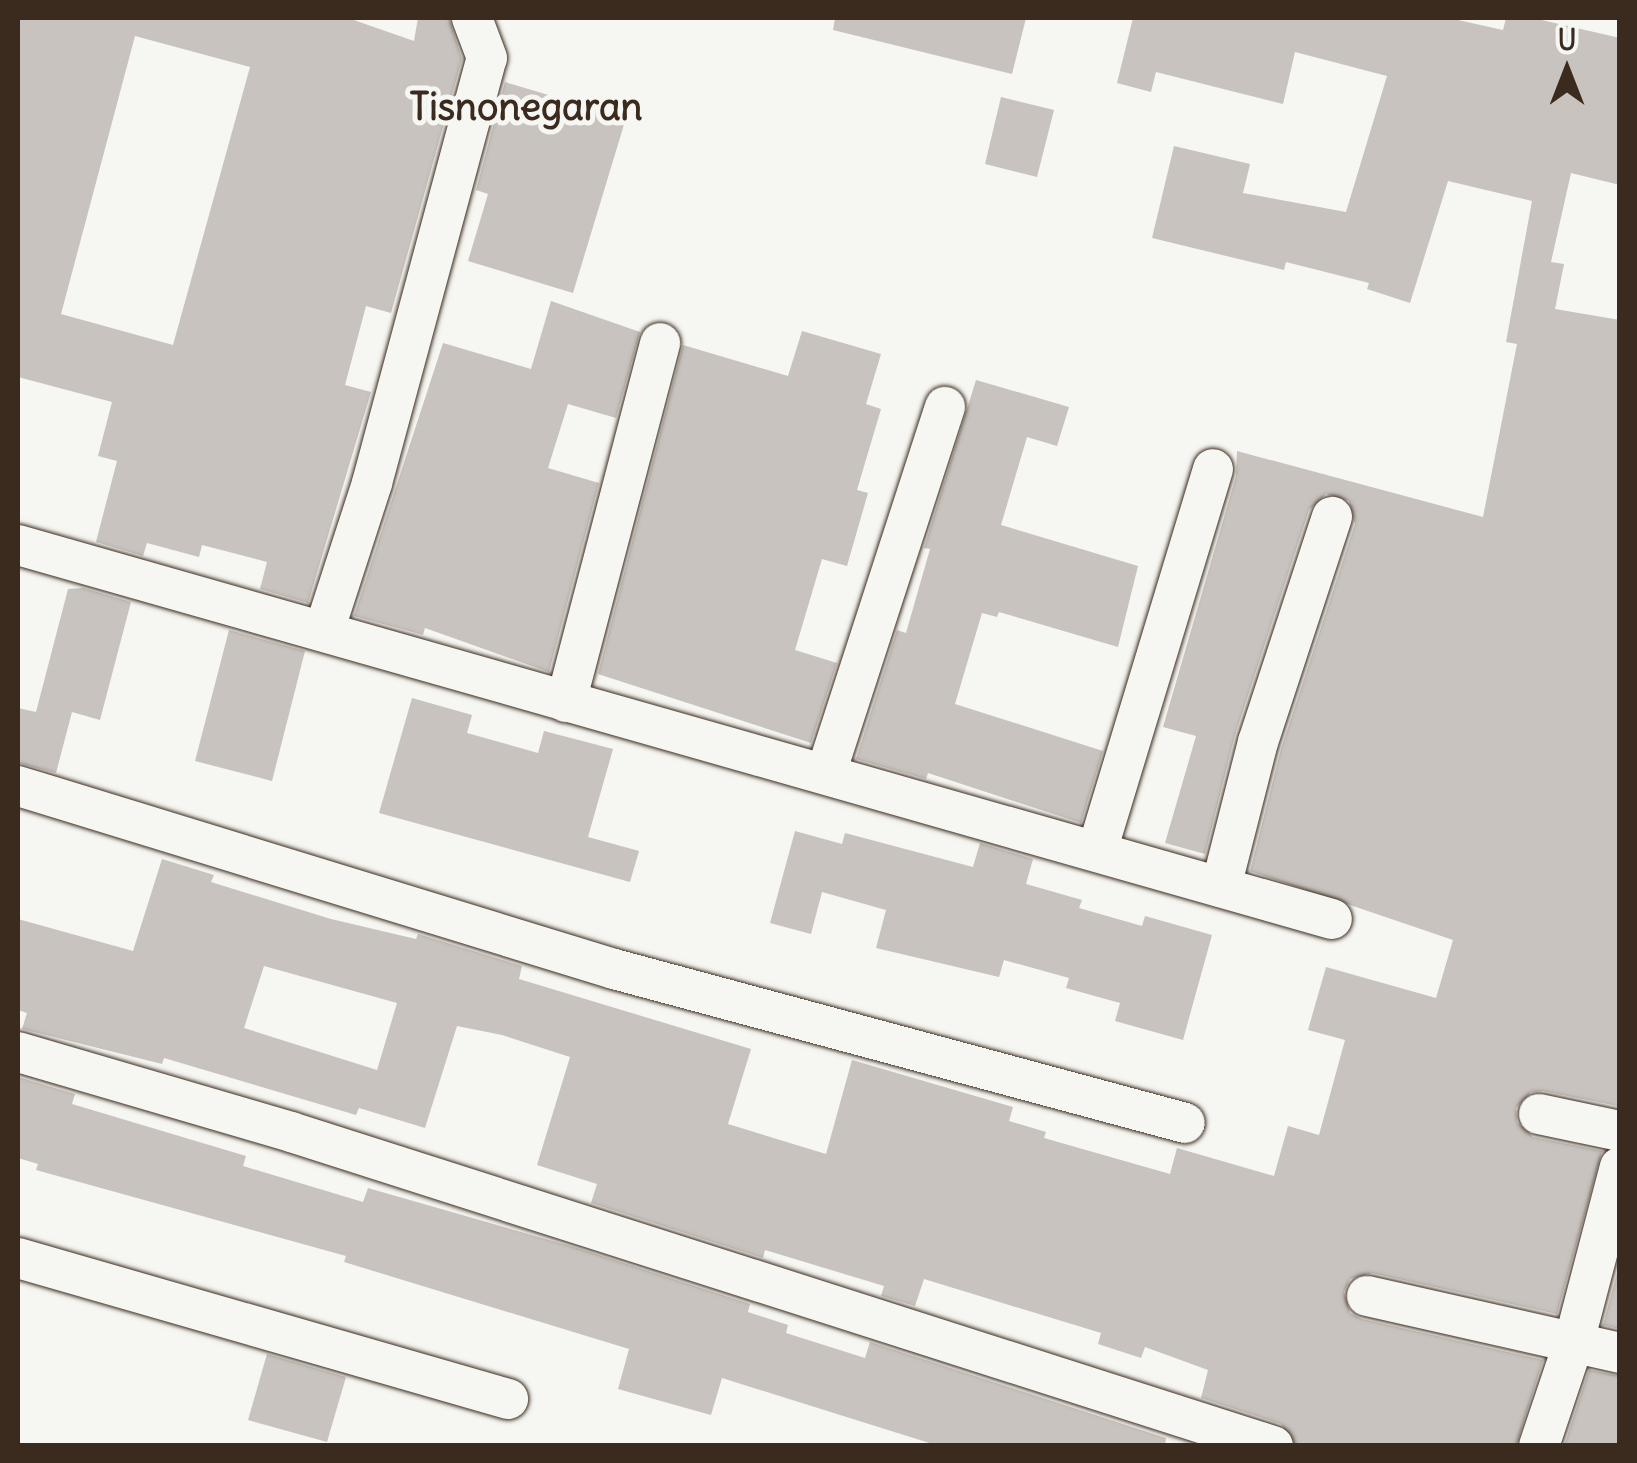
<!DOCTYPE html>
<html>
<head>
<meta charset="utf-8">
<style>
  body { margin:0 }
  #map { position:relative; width:1637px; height:1463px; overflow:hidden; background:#f6f6f2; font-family:Delius,sans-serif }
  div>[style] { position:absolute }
  .building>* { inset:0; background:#c8c3be }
  .roads { filter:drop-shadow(0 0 2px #3b2a1e) drop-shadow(0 0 2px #3b2a1e) }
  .minor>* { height:40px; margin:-20px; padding:0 20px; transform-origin:20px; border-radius:20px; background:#f6f6f2 }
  span { translate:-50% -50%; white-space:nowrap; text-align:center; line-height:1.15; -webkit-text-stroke:10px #f6f6f2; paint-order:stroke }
  .quarter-label { font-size:38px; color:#3b2a1e; font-weight:700 }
  .frame { position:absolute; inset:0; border:20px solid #3b2a1e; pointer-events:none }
  .north { position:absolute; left:1517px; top:20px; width:100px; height:100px; -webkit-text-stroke:8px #f6f6f2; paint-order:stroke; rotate:0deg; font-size:28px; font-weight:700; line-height:40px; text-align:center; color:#3b2a1e }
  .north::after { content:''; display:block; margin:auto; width:35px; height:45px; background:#3b2a1e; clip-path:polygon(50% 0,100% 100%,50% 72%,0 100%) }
</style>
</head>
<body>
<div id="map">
  <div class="building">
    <i style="clip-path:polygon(evenodd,18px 18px,348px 18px,414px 41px,418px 18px,449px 18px,462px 59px,391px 313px,366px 306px,345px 385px,371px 392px,308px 603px,260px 589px,267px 562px,202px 545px,199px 557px,147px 543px,143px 556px,96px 542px,117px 461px,98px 456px,112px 402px,18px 377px,18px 18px,135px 36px,250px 67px,173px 345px,61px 314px,135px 36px)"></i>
    <i style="clip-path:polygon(835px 18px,1026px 18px,1012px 74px,833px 30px)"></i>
    <i style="clip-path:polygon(evenodd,1133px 18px,1449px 18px,1503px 30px,1506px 18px,1533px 18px,1620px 38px,1620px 185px,1571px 173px,1551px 262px,1564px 264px,1555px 309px,1620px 320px,1618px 1106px,1543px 1091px,1531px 1092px,1516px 1108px,1517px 1122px,1533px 1137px,1602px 1151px,1557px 1314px,1372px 1273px,1350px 1279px,1344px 1292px,1350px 1313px,1362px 1319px,1543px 1360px,1516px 1446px,1296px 1446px,1281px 1424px,1201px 1398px,1208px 1370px,1145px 1347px,1141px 1358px,1098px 1344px,1101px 1333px,924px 1279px,915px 1306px,881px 1296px,884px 1286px,765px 1250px,763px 1258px,591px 1203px,597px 1184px,537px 1165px,570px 1057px,502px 1035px,457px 1026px,425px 1128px,359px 1108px,356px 1115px,164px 1058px,162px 1064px,22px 1029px,27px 1013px,18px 1010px,18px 919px,133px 951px,162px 859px,214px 875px,211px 882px,331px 919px,416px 939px,418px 934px,522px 966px,519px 979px,751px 1049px,728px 1124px,826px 1154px,852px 1060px,1013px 1107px,1009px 1121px,1046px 1132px,1044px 1138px,1170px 1174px,1177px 1148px,1274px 1176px,1288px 1126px,1319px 1135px,1345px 1040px,1308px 1030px,1326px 967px,1436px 998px,1453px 940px,1250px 871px,1281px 749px,1355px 524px,1349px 501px,1326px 494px,1309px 510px,1235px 735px,1205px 854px,1165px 843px,1196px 736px,1163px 727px,1236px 476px,1237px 451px,1483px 517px,1517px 344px,1506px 342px,1532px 201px,1448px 181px,1410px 303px,1367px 289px,1369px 283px,1286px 262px,1284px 270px,1152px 238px,1174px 146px,1250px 164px,1243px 193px,1346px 212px,1387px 76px,1295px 52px,1283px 104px,1156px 72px,1151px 92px,1117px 83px,1133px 18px,264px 966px,397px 1003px,377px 1070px,244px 1028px,264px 966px)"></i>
    <i style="clip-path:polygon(505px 82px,626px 118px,573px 293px,468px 261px,488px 194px,476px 190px)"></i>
    <i style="clip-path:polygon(1001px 97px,1054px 110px,1037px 177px,985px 164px)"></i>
    <i style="clip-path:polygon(551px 301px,640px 332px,616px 418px,568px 404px,548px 468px,599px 483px,549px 672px,425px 628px,423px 635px,354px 616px,443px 343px,531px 369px)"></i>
    <i style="clip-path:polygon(802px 331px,881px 354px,866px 404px,881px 409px,857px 490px,868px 493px,847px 566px,822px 559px,795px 650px,837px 663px,811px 743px,598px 674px,683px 345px,788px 376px)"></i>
    <i style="clip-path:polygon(976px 380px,1069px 407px,1057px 446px,1027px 437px,1001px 525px,1138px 566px,1118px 647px,999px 612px,997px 617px,982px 613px,955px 704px,1103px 751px,1081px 823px,928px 773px,926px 779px,856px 759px,897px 630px,906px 633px,930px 549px,924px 548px)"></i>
    <i style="clip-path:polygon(83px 588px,131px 602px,100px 720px,72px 712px,56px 773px,18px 763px,18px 708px,36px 712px,68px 589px)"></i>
    <i style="clip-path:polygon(229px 630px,305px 651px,272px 781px,195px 761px)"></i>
    <i style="clip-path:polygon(412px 698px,472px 715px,467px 733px,538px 753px,544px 731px,613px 749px,588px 837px,639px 851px,630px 882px,379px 813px)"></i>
    <i style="clip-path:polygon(795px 831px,842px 844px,845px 833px,973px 867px,980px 843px,1033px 859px,1026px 884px,1082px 900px,1079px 908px,1142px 926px,1145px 916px,1212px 935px,1183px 1040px,1115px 1021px,1120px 1003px,1066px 988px,1069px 978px,1004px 960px,999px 977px,876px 948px,886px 910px,822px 892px,811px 934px,770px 923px)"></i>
    <i style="clip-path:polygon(18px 1077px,75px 1094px,72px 1104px,246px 1156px,243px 1166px,363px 1202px,368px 1188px,577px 1248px,750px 1304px,748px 1312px,788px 1325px,786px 1333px,865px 1358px,870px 1342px,1166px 1438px,1165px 1446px,939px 1446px,722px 1378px,711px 1415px,618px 1389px,629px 1349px,344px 1262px,346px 1256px,36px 1170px,38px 1164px,18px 1158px)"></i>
    <i style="clip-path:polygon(1620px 1262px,1620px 1329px,1603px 1325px)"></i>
    <i style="clip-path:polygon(267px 1354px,346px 1377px,327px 1442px,248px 1420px)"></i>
    <i style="clip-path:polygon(1589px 1370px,1620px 1376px,1620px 1446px,1564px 1446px)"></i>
  </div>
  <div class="roads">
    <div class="minor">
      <i style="left:18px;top:545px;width:1366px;rotate:15.89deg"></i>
      <i style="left:325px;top:628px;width:152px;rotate:-72deg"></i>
      <i style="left:372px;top:483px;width:440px;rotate:-74.9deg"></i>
      <i style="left:487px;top:58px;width:43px;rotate:-110.6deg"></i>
      <i style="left:566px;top:702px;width:371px;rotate:-75.3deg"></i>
      <i style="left:826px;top:773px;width:385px;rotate:-72deg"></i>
      <i style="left:18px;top:786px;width:623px;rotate:17.07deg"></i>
      <i style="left:614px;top:969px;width:591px;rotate:15.09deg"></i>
      <i style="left:1097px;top:851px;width:399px;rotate:-73.1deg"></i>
      <i style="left:1221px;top:887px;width:150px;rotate:-75.7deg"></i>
      <i style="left:1258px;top:742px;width:237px;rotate:-71.8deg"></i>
      <i style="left:18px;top:1052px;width:284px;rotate:16.3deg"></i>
      <i style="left:291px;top:1132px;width:1031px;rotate:17.73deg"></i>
      <i style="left:1539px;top:1114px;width:83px;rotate:11.9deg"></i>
      <i style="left:18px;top:1258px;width:510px;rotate:16.05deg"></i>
      <i style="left:1367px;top:1296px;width:259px;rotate:12.7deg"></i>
      <i style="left:1539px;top:1446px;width:110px;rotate:-71.4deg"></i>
      <i style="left:1574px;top:1342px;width:181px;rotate:-75.3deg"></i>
    </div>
  </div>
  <div class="quarter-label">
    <span style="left:526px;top:107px">Tisnonegaran</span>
  </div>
  <div class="frame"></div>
  <div class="north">U</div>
</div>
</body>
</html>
